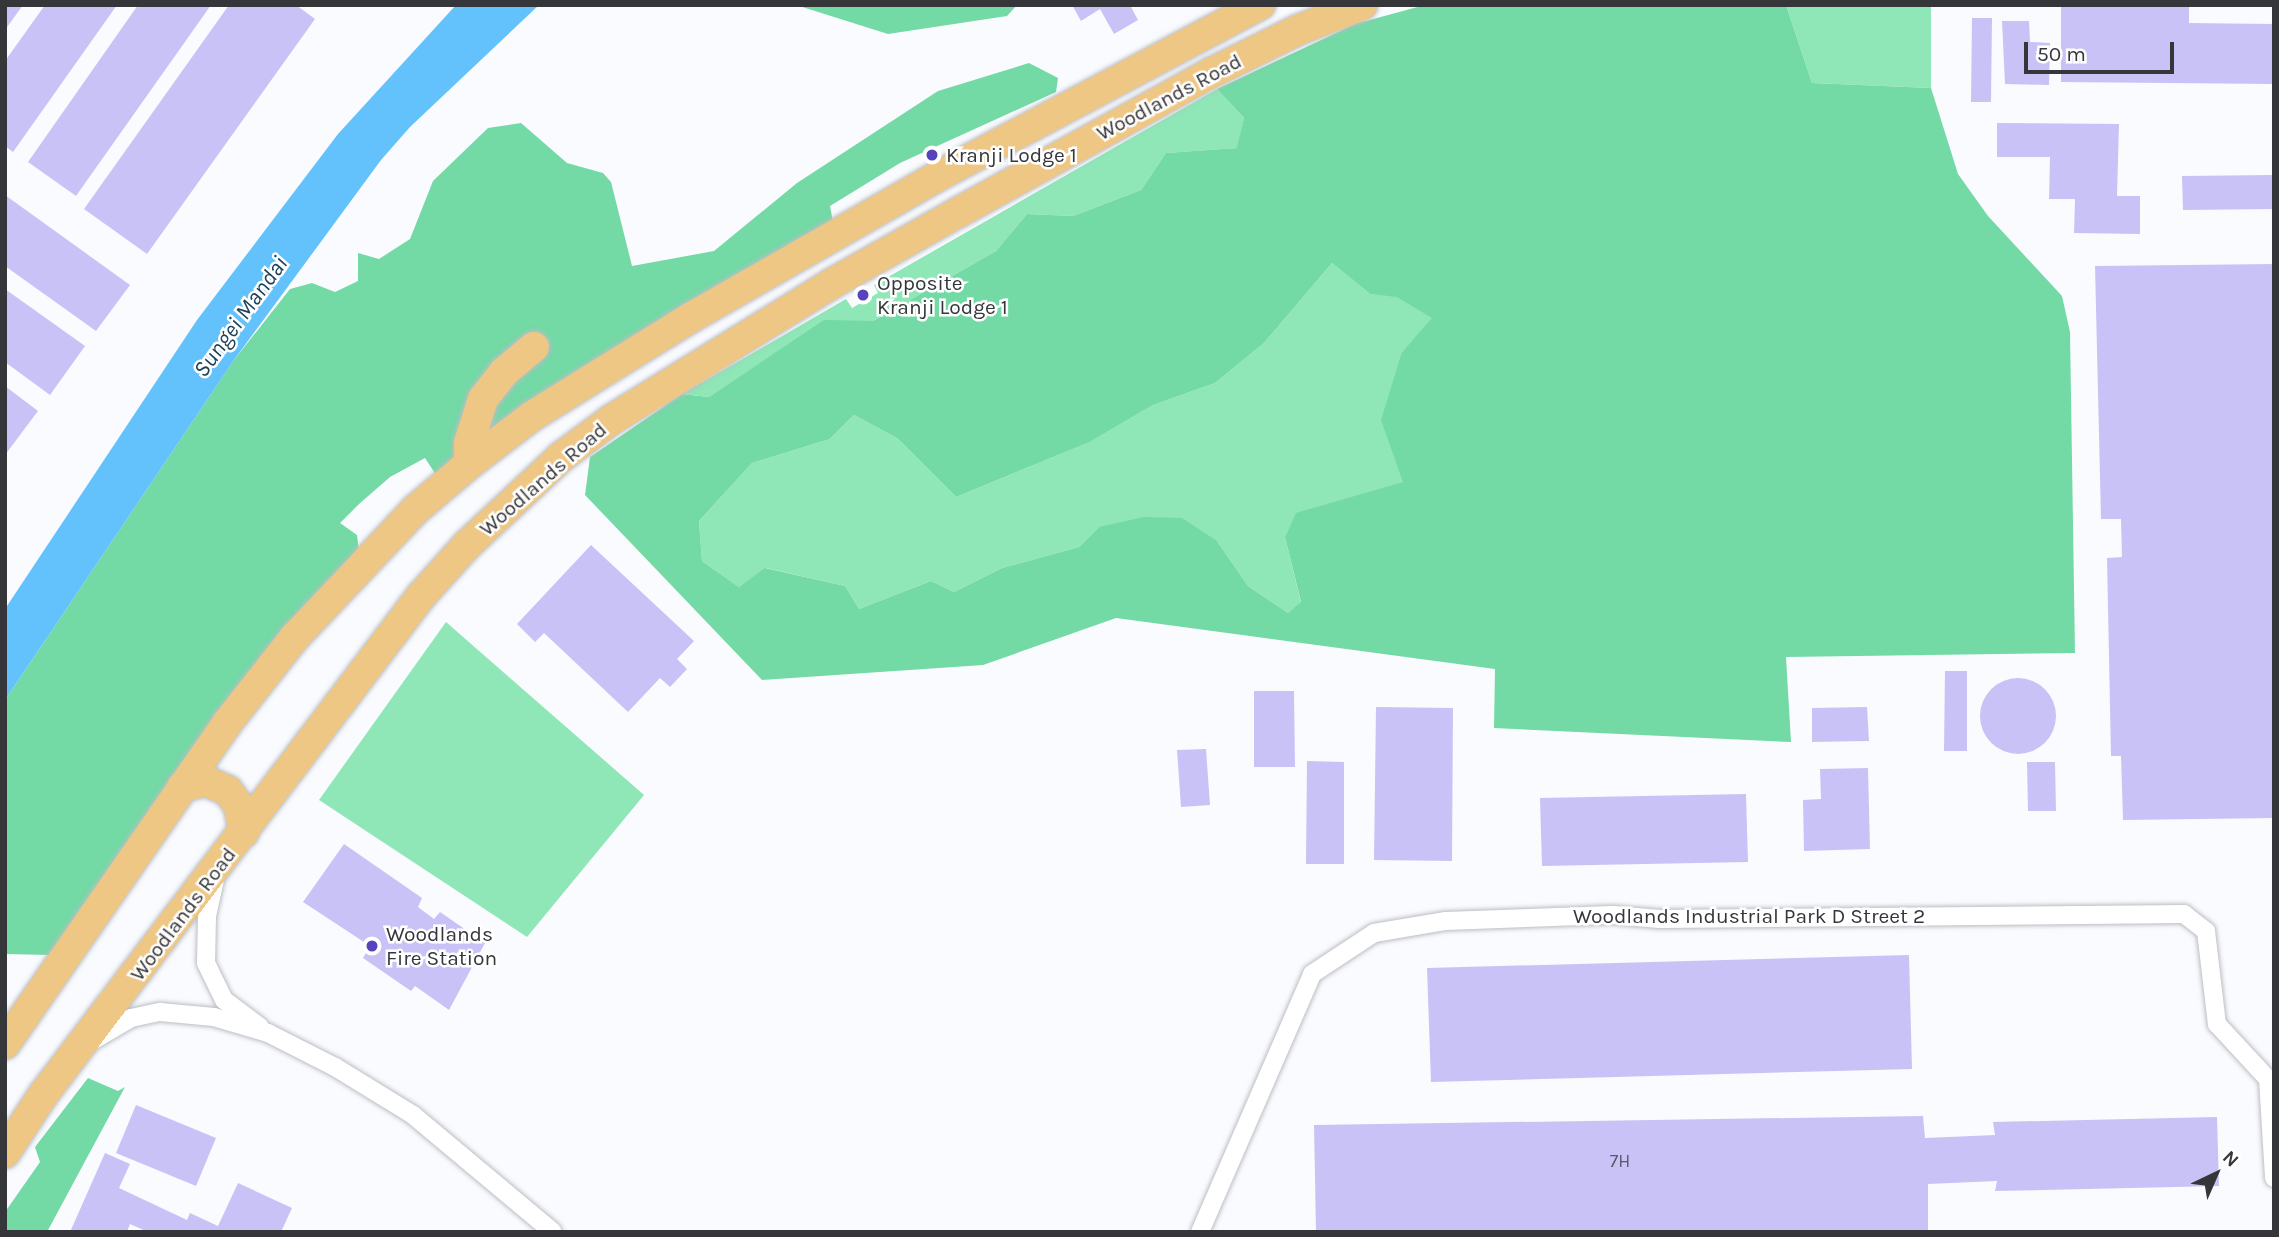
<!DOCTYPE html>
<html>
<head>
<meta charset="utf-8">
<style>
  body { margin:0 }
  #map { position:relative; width:2279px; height:1237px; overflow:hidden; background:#fafbfe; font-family:Karla,sans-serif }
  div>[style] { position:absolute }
  .green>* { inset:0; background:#8fe6b7 }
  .forest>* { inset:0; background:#73d9a5 }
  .water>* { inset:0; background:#63c1fb }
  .building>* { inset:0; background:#c9c2f7 }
  .round { border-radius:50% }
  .roads { filter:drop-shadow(0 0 2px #bbbec4) drop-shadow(0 0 2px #bbbec4) }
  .minor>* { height:18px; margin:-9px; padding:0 9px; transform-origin:9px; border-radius:9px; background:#fff }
  .primary>* { height:30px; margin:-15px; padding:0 15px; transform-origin:15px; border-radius:15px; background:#eec785 }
  .dots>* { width:19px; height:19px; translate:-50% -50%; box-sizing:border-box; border:4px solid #fff; border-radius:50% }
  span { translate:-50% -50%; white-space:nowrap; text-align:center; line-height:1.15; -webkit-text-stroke:5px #fff; paint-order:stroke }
  .number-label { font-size:18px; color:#5a5968 }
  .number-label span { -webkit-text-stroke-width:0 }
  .street-label { font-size:21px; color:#353639 }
  .poi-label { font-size:21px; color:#353639 }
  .left { translate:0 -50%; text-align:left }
  .water-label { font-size:23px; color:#1c435b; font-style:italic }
  .frame { position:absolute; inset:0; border:7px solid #353639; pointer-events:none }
  .north { position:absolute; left:2181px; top:1139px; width:70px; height:70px; -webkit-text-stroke:5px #fff; paint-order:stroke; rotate:44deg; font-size:19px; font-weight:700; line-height:28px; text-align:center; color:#353639 }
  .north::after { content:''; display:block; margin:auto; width:24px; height:32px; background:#353639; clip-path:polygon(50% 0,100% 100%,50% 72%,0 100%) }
  .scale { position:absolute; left:2024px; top:42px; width:150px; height:32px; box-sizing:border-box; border:4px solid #353639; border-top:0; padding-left:9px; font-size:21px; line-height:24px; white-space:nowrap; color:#353639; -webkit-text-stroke:5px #fff; paint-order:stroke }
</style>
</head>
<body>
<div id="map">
  <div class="green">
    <i style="clip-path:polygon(1786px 5px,1931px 5px,1931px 88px,1812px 83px)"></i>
    <i style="clip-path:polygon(1217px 89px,1244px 118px,1238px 148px,1166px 153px,1141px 190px,1073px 216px,1027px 214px,996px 251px,873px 321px,824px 321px,709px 397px,682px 394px,846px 299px,852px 308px,878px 293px,874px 285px)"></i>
    <i style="clip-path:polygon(1332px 263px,1370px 294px,1397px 296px,1433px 318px,1402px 352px,1404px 482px,1296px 514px,1285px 537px,1301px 603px,1288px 613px,1248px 586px,1217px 541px,1099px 527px,1079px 547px,1002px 568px,954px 592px,931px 581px,859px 609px,845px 586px,766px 568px,739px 587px,702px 561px,699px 521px,752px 463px,830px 439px,854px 415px,897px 438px,956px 497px,1090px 442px,1153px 405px,1215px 383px,1264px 343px)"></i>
    <i style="clip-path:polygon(446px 622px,644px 795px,527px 937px,319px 800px)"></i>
  </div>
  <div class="forest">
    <i style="clip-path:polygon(796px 5px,1017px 5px,1007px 16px,888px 34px)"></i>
    <i style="clip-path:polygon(evenodd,1425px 5px,1786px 5px,1812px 83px,1931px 88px,1958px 174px,1988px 216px,2062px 296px,2070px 332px,2075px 653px,1786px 657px,1791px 742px,1494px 728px,1495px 669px,1116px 618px,983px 665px,762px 680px,585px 495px,590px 457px,682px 394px,709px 397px,824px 320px,873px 321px,996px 251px,1027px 214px,1073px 216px,1141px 190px,1166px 153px,1237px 148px,1244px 118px,1217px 89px,1355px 24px,1425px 5px,1332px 263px,1370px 294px,1397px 297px,1432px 318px,1402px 352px,1381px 420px,1403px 482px,1296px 513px,1285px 537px,1301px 602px,1288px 613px,1248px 586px,1217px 541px,1182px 518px,1144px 517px,1099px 527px,1079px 547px,1002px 568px,954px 592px,931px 581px,859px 609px,845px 586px,765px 568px,739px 587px,702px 561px,699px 521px,752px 463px,830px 439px,854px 415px,897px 438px,956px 497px,1090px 442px,1153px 405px,1215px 383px,1264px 343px,1332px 263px)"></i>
    <i style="clip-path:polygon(1029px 63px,1058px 78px,1056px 92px,900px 163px,830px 206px,833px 222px,440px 481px,425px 458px,390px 477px,359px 504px,340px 523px,357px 535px,359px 552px,51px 955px,5px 954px,5px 700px,234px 360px,290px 289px,312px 283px,335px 292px,358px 281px,358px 253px,379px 259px,410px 239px,433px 181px,488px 128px,521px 123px,567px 163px,603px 173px,611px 182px,632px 266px,714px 251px,797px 183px,938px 91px)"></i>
    <i style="clip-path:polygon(88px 1078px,118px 1091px,125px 1087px,47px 1232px,5px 1232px,5px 1212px,40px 1162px,35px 1147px)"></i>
  </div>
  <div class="water">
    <i style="clip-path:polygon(456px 5px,539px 5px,410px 127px,381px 160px,234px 360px,5px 700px,5px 609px,197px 320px,338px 134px)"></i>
  </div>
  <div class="building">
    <i style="clip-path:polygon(5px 5px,23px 5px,5px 30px)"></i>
    <i style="clip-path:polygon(45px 5px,117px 5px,13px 152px,5px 146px,5px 61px)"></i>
    <i style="clip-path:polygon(138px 5px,211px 5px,76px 196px,28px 162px)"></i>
    <i style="clip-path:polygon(229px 5px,296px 5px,315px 19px,147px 254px,84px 209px)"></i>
    <i style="clip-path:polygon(1072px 5px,1130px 5px,1138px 20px,1114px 34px,1100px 9px,1081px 21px)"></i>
    <i style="clip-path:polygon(2061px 5px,2189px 5px,2189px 23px,2274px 24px,2274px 84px,2061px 82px)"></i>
    <i style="clip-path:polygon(1972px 18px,1992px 18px,1991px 102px,1971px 102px)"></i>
    <i style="clip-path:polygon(2002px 21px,2029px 21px,2030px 42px,2050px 43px,2049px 85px,2005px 84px)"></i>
    <i style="clip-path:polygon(1997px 123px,2119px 124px,2117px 196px,2140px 196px,2140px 234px,2074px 233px,2075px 199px,2049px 199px,2050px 157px,1997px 157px)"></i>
    <i style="clip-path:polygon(2274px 175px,2274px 209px,2183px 210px,2182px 176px)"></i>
    <i style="clip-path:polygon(5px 195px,130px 285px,96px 331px,5px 266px)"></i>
    <i style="clip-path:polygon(2274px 264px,2274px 818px,2123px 820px,2121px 756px,2111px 756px,2107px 558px,2122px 557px,2121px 519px,2101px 519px,2095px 266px)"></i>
    <i style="clip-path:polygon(5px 289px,85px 346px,50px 395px,5px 362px)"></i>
    <i style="clip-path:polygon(5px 386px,38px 411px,5px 455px)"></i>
    <i style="clip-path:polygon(591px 545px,694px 641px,677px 659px,687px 669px,670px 687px,660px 678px,628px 712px,544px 633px,535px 642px,517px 624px)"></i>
    <i style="clip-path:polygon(1945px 671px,1967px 671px,1967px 751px,1944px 751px)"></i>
    <i class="round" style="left:1980px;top:678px;width:76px;height:76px"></i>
    <i style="clip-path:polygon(1254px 691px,1294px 691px,1295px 767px,1254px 767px)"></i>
    <i style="clip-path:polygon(1376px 707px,1453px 708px,1452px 861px,1374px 860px)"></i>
    <i style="clip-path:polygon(1867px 707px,1869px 741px,1812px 742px,1812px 708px)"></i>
    <i style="clip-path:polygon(1206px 749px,1210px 805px,1181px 807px,1177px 750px)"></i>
    <i style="clip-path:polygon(1307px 761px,1344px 762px,1344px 864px,1306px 864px)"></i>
    <i style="clip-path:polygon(2027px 762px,2055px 762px,2056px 811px,2028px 811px)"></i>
    <i style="clip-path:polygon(1868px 768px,1870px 849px,1804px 851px,1803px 800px,1821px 799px,1820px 769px)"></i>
    <i style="clip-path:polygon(1746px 794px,1748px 862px,1542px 866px,1540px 798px)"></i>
    <i style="clip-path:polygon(344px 844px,422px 898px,418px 907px,434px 919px,440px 912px,485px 943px,449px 1010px,415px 986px,411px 991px,363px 958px,370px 946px,303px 902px)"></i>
    <i style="clip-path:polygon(1909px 955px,1912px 1069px,1431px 1082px,1427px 968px)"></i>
    <i style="clip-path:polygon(136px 1105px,216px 1138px,196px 1186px,116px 1153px)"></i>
    <i style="clip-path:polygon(1923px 1116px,1925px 1138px,1995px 1135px,1993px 1122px,2217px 1117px,2219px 1186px,1995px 1191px,1997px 1181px,1928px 1184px,1928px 1232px,1316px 1232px,1314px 1125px)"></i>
    <i style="clip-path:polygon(105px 1153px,130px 1164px,119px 1188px,187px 1220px,190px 1213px,218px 1226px,238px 1183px,292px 1208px,281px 1232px,148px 1232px,130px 1224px,127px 1232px,70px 1232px)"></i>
  </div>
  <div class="roads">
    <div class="minor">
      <i style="left:216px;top:875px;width:42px;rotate:102.4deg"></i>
      <i style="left:207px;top:916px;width:47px;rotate:91.2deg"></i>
      <i style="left:206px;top:963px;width:41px;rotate:64.1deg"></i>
      <i style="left:224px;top:1000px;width:45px;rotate:36.9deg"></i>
      <i style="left:92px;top:1041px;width:45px;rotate:-30.5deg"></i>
      <i style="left:131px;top:1018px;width:30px;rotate:-12deg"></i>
      <i style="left:160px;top:1012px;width:54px;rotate:5.3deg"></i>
      <i style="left:214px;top:1017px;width:56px;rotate:16.5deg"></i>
      <i style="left:268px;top:1033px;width:75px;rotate:26.9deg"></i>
      <i style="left:335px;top:1067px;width:92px;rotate:31.6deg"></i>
      <i style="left:413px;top:1115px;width:182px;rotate:39.9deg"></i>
      <i style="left:1200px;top:1232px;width:281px;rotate:-66.5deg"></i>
      <i style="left:1312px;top:974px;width:74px;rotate:-33.5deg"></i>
      <i style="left:1374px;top:933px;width:73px;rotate:-9.5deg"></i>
      <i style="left:1446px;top:921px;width:167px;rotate:-2.1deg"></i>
      <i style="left:1613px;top:915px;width:47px;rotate:4.9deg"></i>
      <i style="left:1660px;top:919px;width:524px;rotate:-0.55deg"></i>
      <i style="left:2184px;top:914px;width:28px;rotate:38deg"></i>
      <i style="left:2206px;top:931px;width:94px;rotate:83.3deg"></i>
      <i style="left:2217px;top:1024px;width:75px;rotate:47.2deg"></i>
      <i style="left:2268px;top:1079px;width:99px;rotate:86.5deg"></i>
    </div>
    <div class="primary">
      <i style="left:469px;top:464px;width:21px;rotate:-90deg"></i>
      <i style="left:469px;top:443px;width:46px;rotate:-72.3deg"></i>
      <i style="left:483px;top:399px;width:34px;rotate:-52deg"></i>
      <i style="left:504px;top:372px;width:39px;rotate:-40deg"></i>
      <i style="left:182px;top:787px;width:25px;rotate:-14deg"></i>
      <i style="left:206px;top:781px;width:24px;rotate:24deg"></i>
      <i style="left:228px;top:791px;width:19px;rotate:54deg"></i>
      <i style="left:239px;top:806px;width:27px;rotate:80deg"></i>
      <i style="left:5px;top:1044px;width:392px;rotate:-55.3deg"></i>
      <i style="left:228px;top:722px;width:108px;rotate:-51.8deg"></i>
      <i style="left:295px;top:637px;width:175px;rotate:-46.6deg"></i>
      <i style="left:415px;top:510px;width:71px;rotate:-40.4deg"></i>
      <i style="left:469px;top:464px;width:79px;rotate:-37.3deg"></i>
      <i style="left:532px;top:416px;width:186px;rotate:-31.8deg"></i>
      <i style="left:690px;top:318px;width:286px;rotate:-29.8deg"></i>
      <i style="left:938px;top:176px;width:365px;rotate:-28deg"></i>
      <i style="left:5px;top:1153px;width:69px;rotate:-56.8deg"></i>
      <i style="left:43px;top:1095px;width:626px;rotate:-52.86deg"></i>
      <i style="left:421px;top:596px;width:69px;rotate:-48deg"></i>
      <i style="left:467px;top:545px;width:129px;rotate:-43.1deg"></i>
      <i style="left:561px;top:457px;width:62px;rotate:-36.5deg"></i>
      <i style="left:611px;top:420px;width:259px;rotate:-31.7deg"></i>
      <i style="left:831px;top:284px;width:147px;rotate:-29.4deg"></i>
      <i style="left:959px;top:212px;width:288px;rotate:-28.9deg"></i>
      <i style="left:1211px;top:73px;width:97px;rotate:-26.3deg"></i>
      <i style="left:1298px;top:30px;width:69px;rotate:-21.3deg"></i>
    </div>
  </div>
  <div class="dots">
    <i style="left:932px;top:155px;background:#5743bb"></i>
    <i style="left:863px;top:295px;background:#5743bb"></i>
    <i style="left:372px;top:946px;background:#5743bb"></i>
  </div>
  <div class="number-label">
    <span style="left:1620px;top:1161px">7H</span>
  </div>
  <div class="street-label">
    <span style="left:1169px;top:97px;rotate:-28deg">Woodlands Road</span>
    <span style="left:543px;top:479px;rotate:-41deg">Woodlands Road</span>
    <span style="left:183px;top:914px;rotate:-53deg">Woodlands Road</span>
    <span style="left:1749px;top:916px">Woodlands Industrial Park D Street 2</span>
  </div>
  <div class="poi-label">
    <span class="left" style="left:946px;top:155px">Kranji Lodge 1</span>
    <span class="left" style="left:877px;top:295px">Opposite<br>Kranji Lodge 1</span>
    <span class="left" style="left:386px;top:946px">Woodlands<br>Fire Station</span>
  </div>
  <div class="water-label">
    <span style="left:241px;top:317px;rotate:-54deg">Sungei Mandai</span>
  </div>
  <div class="frame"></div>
  <div class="north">N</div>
  <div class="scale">50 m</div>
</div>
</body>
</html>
